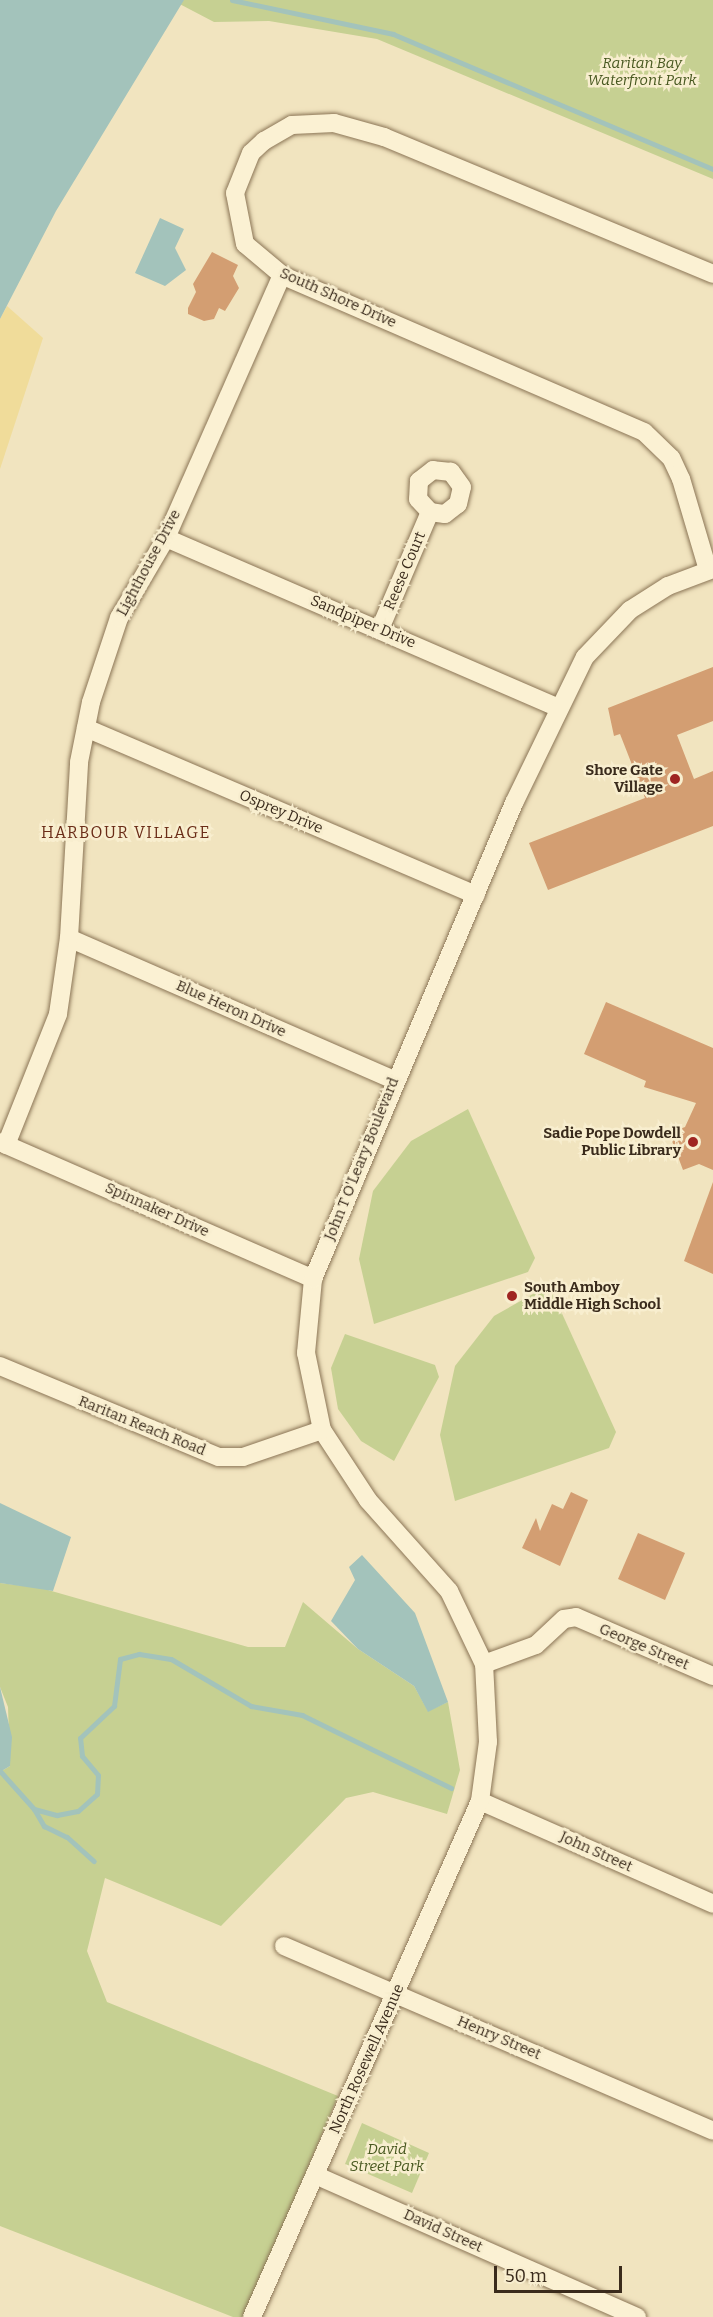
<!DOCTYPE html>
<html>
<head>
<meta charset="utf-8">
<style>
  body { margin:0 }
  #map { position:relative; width:713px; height:2317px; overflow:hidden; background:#f1e4bf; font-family:Bitter,serif }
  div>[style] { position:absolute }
  .green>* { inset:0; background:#c6d092 }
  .sand>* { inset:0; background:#f0dc9a }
  .water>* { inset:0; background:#a3c3bb }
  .stream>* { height:5px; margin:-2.5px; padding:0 2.5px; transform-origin:2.5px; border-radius:2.5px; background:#a3c3bb }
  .building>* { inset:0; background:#d39e72 }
  .roads { filter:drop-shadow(0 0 2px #8b7556) drop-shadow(0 0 2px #8b7556) }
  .street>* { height:18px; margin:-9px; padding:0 9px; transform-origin:9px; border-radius:9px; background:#fbf1d3 }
  .dots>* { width:16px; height:16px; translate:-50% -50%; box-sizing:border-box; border:3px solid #f8eecf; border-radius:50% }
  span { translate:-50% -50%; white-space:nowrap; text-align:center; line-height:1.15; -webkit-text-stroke:5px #f8eecf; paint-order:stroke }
  .park-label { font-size:15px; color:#485820; font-style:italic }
  .street-label { font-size:15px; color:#3a2b1c }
  .poi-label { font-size:15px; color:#3a2b1c; font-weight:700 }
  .right { translate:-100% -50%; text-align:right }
  .left { translate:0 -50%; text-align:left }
  .neighbourhood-label { font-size:16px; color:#6a2c17; letter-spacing:1.5px }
  .scale { position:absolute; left:494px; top:2266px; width:128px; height:27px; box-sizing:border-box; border:3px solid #3a2b1c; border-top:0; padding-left:8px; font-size:18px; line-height:21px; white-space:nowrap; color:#3a2b1c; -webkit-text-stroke:4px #f8eecf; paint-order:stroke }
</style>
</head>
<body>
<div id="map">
  <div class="green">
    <i style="clip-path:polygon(172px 0,713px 0,713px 179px,377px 39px,269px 21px,214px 22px)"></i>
    <i style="clip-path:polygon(468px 1109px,535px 1258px,528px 1272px,374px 1324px,359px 1259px,373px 1191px,411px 1141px)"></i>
    <i style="clip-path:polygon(549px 1285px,616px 1432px,609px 1448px,455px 1501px,440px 1435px,455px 1366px,494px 1316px)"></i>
    <i style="clip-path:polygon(345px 1334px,435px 1365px,439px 1377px,394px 1461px,361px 1441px,338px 1409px,331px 1368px)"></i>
    <i style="clip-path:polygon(0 1583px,41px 1588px,248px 1647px,285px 1647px,303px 1602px,358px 1649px,414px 1686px,428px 1711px,448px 1702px,460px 1770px,447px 1814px,373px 1792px,346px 1798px,221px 1926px,105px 1878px,87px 1951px,107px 2002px,338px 2096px,245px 2317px,233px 2317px,0 2226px,0 1772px,10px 1766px,8px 1707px,0 1687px)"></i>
    <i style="clip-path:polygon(362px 2123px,429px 2153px,412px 2193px,345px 2164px)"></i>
  </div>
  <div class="sand">
    <i style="clip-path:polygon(7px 306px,43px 338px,0 469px,0 319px)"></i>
  </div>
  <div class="water">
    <i style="clip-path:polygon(0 0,184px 0,56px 211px,0 319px)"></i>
    <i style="clip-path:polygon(160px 218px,184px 229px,175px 248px,186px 270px,165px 286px,135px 273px)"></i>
    <i style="clip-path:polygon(0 1503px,71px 1537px,53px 1591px,0 1583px)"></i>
    <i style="clip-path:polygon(362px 1555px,415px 1613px,448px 1702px,428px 1712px,414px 1686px,358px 1649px,331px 1621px,355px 1580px,349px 1567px)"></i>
    <i style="clip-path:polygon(0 1687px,12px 1737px,10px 1766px,0 1772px)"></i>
  </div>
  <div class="stream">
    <i style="left:232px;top:0;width:165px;rotate:11.9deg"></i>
    <i style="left:393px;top:34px;width:347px;rotate:22.9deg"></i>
    <i style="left:0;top:1771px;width:51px;rotate:48.2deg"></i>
    <i style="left:34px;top:1809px;width:24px;rotate:15deg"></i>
    <i style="left:57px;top:1815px;width:21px;rotate:-11deg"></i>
    <i style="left:78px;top:1811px;width:25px;rotate:-42deg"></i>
    <i style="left:97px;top:1794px;width:19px;rotate:-87deg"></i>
    <i style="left:98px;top:1775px;width:25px;rotate:-130deg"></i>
    <i style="left:82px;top:1756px;width:18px;rotate:-96deg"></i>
    <i style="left:80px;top:1738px;width:47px;rotate:-43.3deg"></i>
    <i style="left:114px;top:1706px;width:47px;rotate:-82.7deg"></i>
    <i style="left:120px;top:1659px;width:20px;rotate:-15deg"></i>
    <i style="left:139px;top:1654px;width:32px;rotate:9deg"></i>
    <i style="left:171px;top:1659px;width:93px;rotate:30.4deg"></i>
    <i style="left:251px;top:1706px;width:52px;rotate:10deg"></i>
    <i style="left:302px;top:1715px;width:166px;rotate:26.1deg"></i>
    <i style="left:34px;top:1809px;width:20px;rotate:60deg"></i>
    <i style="left:44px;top:1826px;width:25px;rotate:26deg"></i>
    <i style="left:67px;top:1837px;width:36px;rotate:42deg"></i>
  </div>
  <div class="building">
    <i style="clip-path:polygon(212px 252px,238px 265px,233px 276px,239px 288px,225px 311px,219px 308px,214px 319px,204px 321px,188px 314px,188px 308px,196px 292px,193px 284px)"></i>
    <i style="clip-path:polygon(713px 667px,713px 721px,677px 735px,694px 779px,713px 771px,713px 826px,548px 890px,529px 843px,645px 798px,620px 734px,614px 736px,608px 708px)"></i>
    <i style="clip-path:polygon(606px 1002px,713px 1048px,713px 1170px,699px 1164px,683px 1170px,669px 1133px,685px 1127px,696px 1103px,644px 1087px,646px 1081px,584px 1054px)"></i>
    <i style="clip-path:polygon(713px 1182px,713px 1274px,684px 1261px)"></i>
    <i style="clip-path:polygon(571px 1492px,588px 1500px,560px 1566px,522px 1548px,536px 1518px,540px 1531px,552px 1504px,563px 1509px)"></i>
    <i style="clip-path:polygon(638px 1533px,685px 1553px,665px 1600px,618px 1579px)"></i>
  </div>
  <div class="roads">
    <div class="street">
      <i style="left:166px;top:538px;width:428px;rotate:23.4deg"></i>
      <i style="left:708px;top:570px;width:95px;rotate:-106.5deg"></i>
      <i style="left:681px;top:479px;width:23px;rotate:-115deg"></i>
      <i style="left:671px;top:458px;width:37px;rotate:-136deg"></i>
      <i style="left:644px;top:432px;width:395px;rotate:-156.6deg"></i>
      <i style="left:282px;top:275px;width:48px;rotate:-140deg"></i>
      <i style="left:245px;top:244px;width:52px;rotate:-101.1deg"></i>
      <i style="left:235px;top:193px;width:43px;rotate:-68.2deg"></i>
      <i style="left:251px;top:153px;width:18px;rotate:-43deg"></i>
      <i style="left:264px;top:141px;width:32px;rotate:-30deg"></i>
      <i style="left:292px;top:125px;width:42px;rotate:-2.7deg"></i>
      <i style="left:334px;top:123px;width:52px;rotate:15.6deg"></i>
      <i style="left:384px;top:137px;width:356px;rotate:22.6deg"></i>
      <i style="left:380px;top:629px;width:127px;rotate:-66.9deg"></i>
      <i style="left:430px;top:512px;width:15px;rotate:8deg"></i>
      <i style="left:445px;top:514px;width:16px;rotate:-38deg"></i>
      <i style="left:458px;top:504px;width:17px;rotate:-77deg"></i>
      <i style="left:462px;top:487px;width:19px;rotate:-126deg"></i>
      <i style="left:451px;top:472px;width:18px;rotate:-174deg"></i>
      <i style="left:433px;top:470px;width:18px;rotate:142deg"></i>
      <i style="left:419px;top:481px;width:18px;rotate:93deg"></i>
      <i style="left:418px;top:499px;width:18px;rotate:47deg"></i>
      <i style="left:86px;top:728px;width:424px;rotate:23.2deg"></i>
      <i style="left:69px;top:938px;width:355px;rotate:23.6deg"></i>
      <i style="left:0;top:1142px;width:342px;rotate:23.6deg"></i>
      <i style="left:6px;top:1145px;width:141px;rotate:-68.3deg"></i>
      <i style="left:58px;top:1014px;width:77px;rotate:-81.8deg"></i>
      <i style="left:69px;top:938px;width:176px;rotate:-86.7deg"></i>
      <i style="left:79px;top:762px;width:61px;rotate:-78.7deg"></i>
      <i style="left:91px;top:702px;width:89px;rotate:-71.6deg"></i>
      <i style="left:119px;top:618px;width:93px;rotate:-59.6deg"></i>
      <i style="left:166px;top:538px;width:287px;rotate:-66.2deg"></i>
      <i style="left:0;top:1366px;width:237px;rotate:22.6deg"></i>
      <i style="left:219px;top:1457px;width:24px"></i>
      <i style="left:243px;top:1457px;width:83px;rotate:-18.9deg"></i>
      <i style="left:484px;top:1664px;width:55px;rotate:-20.1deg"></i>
      <i style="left:536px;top:1645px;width:38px;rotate:-43deg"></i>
      <i style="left:564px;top:1619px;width:12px;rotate:-9deg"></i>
      <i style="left:576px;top:1617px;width:149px;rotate:23.3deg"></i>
      <i style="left:480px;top:1801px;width:255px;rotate:23.8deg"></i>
      <i style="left:284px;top:1946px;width:467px;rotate:23.3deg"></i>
      <i style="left:315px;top:2175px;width:352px;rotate:23.8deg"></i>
      <i style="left:252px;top:2317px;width:564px;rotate:-66.16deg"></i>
      <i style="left:480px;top:1801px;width:60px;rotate:-82.3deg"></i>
      <i style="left:488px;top:1742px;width:78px;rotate:-92.9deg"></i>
      <i style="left:484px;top:1664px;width:81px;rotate:-115.6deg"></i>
      <i style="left:449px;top:1591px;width:122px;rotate:-131.7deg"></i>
      <i style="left:368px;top:1500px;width:84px;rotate:-123.3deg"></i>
      <i style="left:322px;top:1430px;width:79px;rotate:-101.7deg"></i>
      <i style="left:306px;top:1353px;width:74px;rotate:-84.6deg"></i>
      <i style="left:313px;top:1279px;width:517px;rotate:-67.11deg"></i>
      <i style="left:514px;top:803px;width:162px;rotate:-64.1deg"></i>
      <i style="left:585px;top:657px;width:65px;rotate:-46.2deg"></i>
      <i style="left:630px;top:610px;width:45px;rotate:-32.3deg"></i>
      <i style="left:668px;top:586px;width:48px;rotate:-20.7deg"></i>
    </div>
  </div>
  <div class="dots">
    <i style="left:675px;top:779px;background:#9f2521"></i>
    <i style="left:693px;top:1142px;background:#9f2521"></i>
    <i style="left:512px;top:1296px;background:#9f2521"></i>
  </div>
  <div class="park-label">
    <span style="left:642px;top:72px">Raritan Bay<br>Waterfront Park</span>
    <span style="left:387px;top:2158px">David<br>Street Park</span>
  </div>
  <div class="street-label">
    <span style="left:338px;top:298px;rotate:24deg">South Shore Drive</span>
    <span style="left:149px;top:563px;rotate:-62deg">Lighthouse Drive</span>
    <span style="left:405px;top:571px;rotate:-67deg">Reese Court</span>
    <span style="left:363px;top:622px;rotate:23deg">Sandpiper Drive</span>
    <span style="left:281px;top:812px;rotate:23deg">Osprey Drive</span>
    <span style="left:231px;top:1009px;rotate:24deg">Blue Heron Drive</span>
    <span style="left:362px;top:1159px;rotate:-68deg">John T O'Leary Boulevard</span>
    <span style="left:157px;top:1210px;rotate:24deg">Spinnaker Drive</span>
    <span style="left:142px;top:1426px;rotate:22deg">Raritan Reach Road</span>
    <span style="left:644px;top:1647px;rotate:23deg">George Street</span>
    <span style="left:596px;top:1852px;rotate:24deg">John Street</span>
    <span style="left:499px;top:2038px;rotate:23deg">Henry Street</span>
    <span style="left:367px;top:2059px;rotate:-66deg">North Rosewell Avenue</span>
    <span style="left:443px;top:2231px;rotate:24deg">David Street</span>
  </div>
  <div class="poi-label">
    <span class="right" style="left:663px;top:779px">Shore Gate<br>Village</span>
    <span class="right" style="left:681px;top:1142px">Sadie Pope Dowdell<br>Public Library</span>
    <span class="left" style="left:524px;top:1296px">South Amboy<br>Middle High School</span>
  </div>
  <div class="neighbourhood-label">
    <span style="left:126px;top:833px">HARBOUR VILLAGE</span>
  </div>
  <div class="scale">50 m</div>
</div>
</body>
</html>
